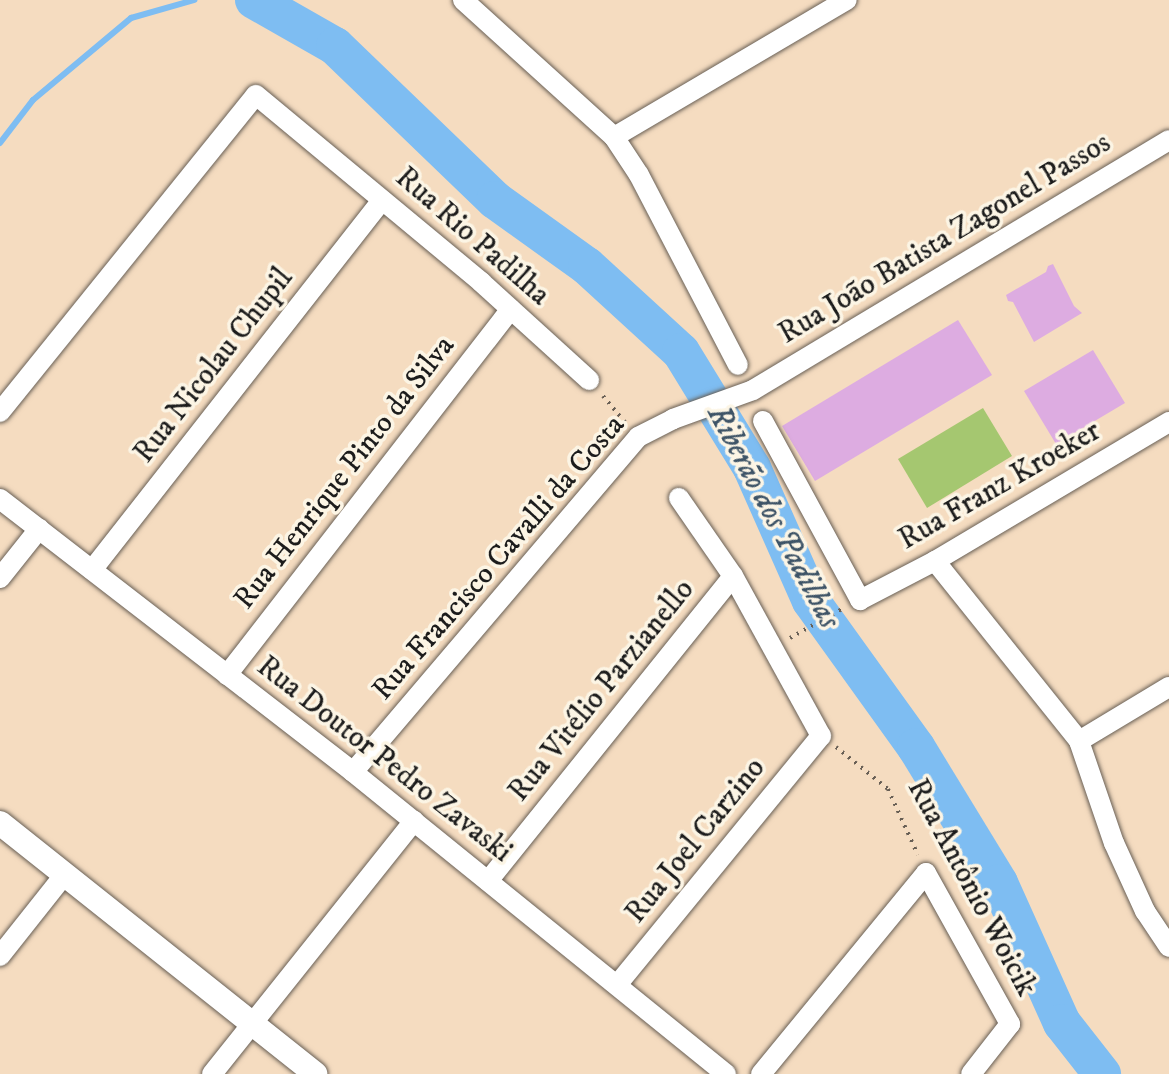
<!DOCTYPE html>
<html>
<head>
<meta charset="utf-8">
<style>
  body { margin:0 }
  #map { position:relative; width:1169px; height:1074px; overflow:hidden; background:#f5dcc0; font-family:"IM FELL DW Pica",serif }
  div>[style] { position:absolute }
  .green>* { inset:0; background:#a5c770 }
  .stream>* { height:6px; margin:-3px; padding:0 3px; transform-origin:3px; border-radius:3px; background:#7ebdf2 }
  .river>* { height:38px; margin:-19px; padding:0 19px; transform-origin:19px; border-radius:19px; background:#7ebdf2 }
  .building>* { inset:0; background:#ddace1 }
  .path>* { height:4px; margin-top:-2px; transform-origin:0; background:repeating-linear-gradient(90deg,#685f55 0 2px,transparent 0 8px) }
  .roads { filter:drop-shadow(0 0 2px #685f55) drop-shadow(0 0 2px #685f55) }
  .minor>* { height:20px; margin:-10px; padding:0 10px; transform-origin:10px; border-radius:10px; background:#fff }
  .tertiary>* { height:24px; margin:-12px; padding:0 12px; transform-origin:12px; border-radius:12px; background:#fff }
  span { translate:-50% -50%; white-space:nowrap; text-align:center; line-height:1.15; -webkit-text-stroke:7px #fcf5e5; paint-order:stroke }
  .street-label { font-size:30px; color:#1c1c1c }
  .water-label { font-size:32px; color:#3e5467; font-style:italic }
</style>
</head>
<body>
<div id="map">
  <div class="green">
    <i style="clip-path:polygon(983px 408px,1012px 456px,927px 508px,898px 459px)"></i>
  </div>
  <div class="stream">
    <i style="left:0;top:143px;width:54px;rotate:-52.5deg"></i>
    <i style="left:33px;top:100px;width:128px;rotate:-39.9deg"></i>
    <i style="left:131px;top:18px;width:66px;rotate:-15.9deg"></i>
  </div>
  <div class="river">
    <i style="left:254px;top:0;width:93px;rotate:29.6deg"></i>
    <i style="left:335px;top:46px;width:222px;rotate:43.9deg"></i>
    <i style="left:495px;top:200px;width:113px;rotate:35.7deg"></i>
    <i style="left:587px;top:266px;width:127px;rotate:42.5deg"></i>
    <i style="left:681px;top:352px;width:136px;rotate:58.5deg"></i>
    <i style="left:752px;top:468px;width:145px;rotate:66.1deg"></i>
    <i style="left:811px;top:601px;width:180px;rotate:54.3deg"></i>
    <i style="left:916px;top:747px;width:159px;rotate:58.6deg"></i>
    <i style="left:999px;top:883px;width:154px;rotate:65.8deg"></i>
    <i style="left:1062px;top:1023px;width:65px;rotate:51.9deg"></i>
  </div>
  <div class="building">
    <i style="clip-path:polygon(1053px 264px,1074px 306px,1082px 313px,1034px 342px,1013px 302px,1008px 301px,1006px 295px,1046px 272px,1048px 266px)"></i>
    <i style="clip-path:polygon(958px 320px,992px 375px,815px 481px,782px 426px)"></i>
    <i style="clip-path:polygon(1093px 350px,1125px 403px,1056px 444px,1024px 391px)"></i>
  </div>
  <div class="path">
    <i style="left:603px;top:396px;width:35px;rotate:50deg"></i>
    <i style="left:790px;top:638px;width:60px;rotate:-29.1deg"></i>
    <i style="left:836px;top:747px;width:67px;rotate:38.9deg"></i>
    <i style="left:888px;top:789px;width:72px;rotate:65.6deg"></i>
  </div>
  <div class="roads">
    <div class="minor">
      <i style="left:463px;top:0;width:204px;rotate:42.2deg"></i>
      <i style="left:614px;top:137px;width:45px;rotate:56.7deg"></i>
      <i style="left:639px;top:175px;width:214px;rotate:62.5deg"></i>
      <i style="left:614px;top:137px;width:270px;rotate:-30.5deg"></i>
      <i style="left:0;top:412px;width:407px;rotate:-51.1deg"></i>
      <i style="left:256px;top:95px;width:293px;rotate:39.7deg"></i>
      <i style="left:481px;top:282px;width:146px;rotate:42.2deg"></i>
      <i style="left:763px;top:421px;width:204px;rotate:61.5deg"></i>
      <i style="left:860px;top:600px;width:85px;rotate:-27.5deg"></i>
      <i style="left:935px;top:561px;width:272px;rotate:-30.7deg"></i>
      <i style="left:0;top:499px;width:446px;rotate:37.7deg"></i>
      <i style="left:353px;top:772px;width:480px;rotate:39deg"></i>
      <i style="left:935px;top:561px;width:231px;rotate:51.3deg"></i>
      <i style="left:1079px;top:741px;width:108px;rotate:71.1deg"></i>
      <i style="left:1114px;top:843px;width:75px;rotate:65.5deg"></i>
      <i style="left:1145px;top:911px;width:43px;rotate:56.3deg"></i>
      <i style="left:92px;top:570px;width:470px;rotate:-51.9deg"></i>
      <i style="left:0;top:578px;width:63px;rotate:-51.5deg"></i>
      <i style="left:227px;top:675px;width:463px;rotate:-52.2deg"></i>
      <i style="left:1079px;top:741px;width:105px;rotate:-31deg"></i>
      <i style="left:353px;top:772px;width:440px;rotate:-49.6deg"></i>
      <i style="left:638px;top:437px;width:39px;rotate:-27deg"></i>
      <i style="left:673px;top:419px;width:85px;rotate:-19.9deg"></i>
      <i style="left:753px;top:390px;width:485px;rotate:-31deg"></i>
      <i style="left:488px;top:881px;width:391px;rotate:-51.2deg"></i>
      <i style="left:0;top:956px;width:105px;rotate:-51.6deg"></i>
      <i style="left:617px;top:985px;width:322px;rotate:-50.7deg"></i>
      <i style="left:821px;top:736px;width:183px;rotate:-118.8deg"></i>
      <i style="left:733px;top:576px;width:95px;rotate:-124.7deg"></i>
      <i style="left:212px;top:1074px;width:324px;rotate:-51.4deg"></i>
      <i style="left:761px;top:1074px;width:260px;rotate:-50.6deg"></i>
      <i style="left:926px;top:873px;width:173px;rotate:60.9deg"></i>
      <i style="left:1010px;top:1024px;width:63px;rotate:128deg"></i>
    </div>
    <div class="tertiary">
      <i style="left:0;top:823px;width:403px;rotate:38.5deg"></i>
    </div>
  </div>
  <div class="street-label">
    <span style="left:472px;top:237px;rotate:41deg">Rua Rio Padilha</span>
    <span style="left:945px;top:239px;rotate:-31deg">Rua João Batista Zagonel Passos</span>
    <span style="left:214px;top:366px;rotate:-52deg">Rua Nicolau Chupil</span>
    <span style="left:345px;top:473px;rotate:-52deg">Rua Henrique Pinto da Silva</span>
    <span style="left:1000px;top:486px;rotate:-30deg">Rua Franz Kroeker</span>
    <span style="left:499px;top:558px;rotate:-49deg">Rua Francisco Cavalli da Costa</span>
    <span style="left:602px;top:691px;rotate:-51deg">Rua Vitélio Parzianello</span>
    <span style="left:384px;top:760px;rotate:38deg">Rua Doutor Pedro Zavaski</span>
    <span style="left:696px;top:841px;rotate:-51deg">Rua Joel Carzino</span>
    <span style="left:971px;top:888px;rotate:62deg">Rua Antônio Woicik</span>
  </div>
  <div class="water-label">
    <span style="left:773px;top:517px;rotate:62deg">Riberão dos Padilhas</span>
  </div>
</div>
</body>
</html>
